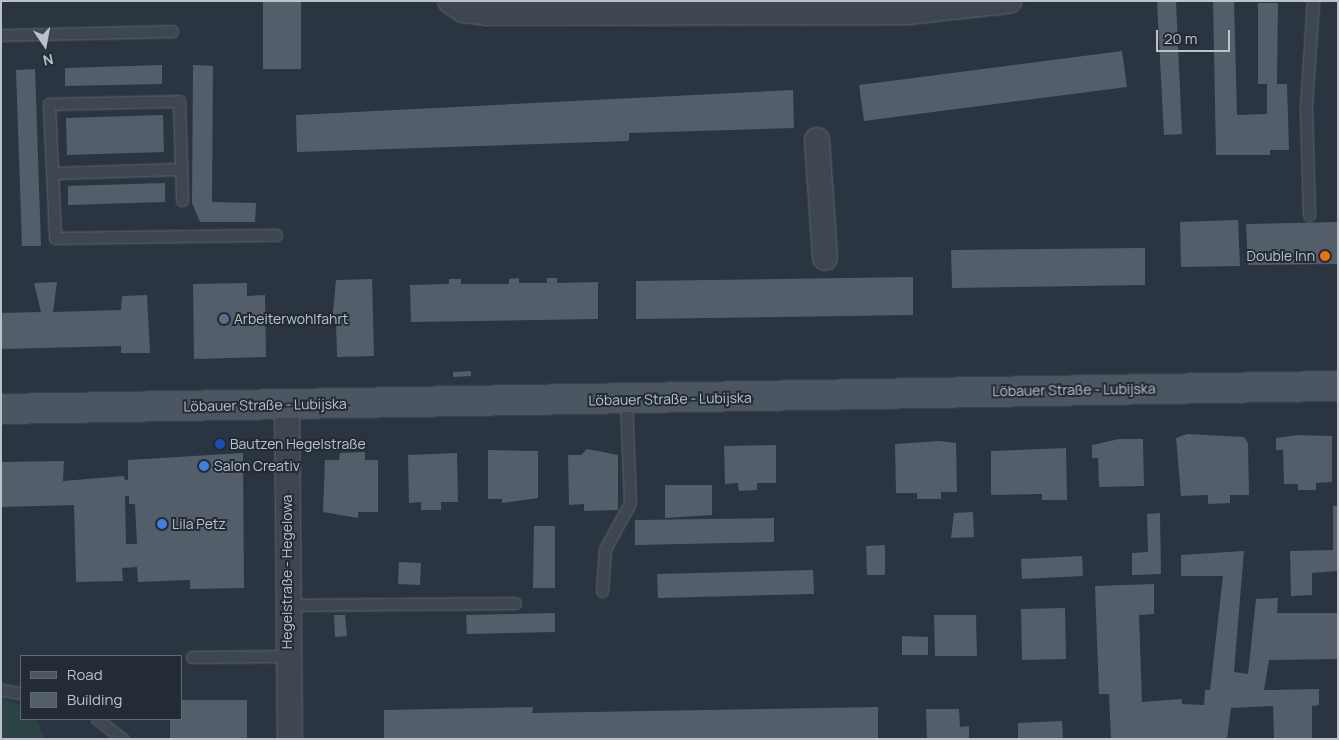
<!DOCTYPE html>
<html>
<head>
<meta charset="utf-8">
<style>
  body { margin:0 }
  #map { position:relative; width:1339px; height:740px; overflow:hidden; background:#2a3541; font-family:Manrope,sans-serif }
  div>[style] { position:absolute }
  .green>* { inset:0; background:#2d4243 }
  .building>* { inset:0; background:#545e6b }
  .roads { filter:drop-shadow(0 0 1px #5c656e) drop-shadow(0 0 1px #5c656e) }
  .lane>* { height:11px; margin:-5.5px; padding:0 5.5px; transform-origin:5.5px; border-radius:5.5px; background:#3e4751 }
  .street>* { height:24px; margin:-12px; padding:0 12px; transform-origin:12px; border-radius:12px; background:#3e4751 }
  .secondary>* { height:28px; margin:-14px; padding:0 14px; transform-origin:14px; border-radius:14px; background:#4c5663 }
  .dots>* { width:14px; height:14px; translate:-50% -50%; box-sizing:border-box; border:2px solid #232c36; border-radius:50% }
  span { translate:-50% -50%; white-space:nowrap; text-align:center; line-height:1.15; -webkit-text-stroke:4px #232c36; paint-order:stroke }
  .poi-label { font-size:14px; color:#bbc2cb }
  .right { translate:-100% -50%; text-align:right }
  .left { translate:0 -50%; text-align:left }
  .street-label { font-size:14px; color:#bbc2cb }
  .frame { position:absolute; inset:0; border:2px solid #bbc2cb; pointer-events:none }
  .legend { position:absolute; left:20px; top:655px; width:162px; height:65px; box-sizing:border-box; background:#232c36; border:1px solid #606872; margin:0; padding:6px 9px; list-style:none; font-size:15px; color:#bbc2cb }
  .legend li { display:flex; align-items:center; gap:10px; height:25px }
  .legend b { width:25px; border:1px solid #606872 }
  .north { position:absolute; left:20px; top:20px; width:50px; height:50px; -webkit-text-stroke:4px #232c36; paint-order:stroke; rotate:168deg; font-size:14px; font-weight:700; line-height:20px; text-align:center; color:#bbc2cb }
  .north::after { content:''; display:block; margin:auto; width:18px; height:22px; background:#bbc2cb; clip-path:polygon(50% 0,100% 100%,50% 72%,0 100%) }
  .scale { position:absolute; left:1156px; top:30px; width:74px; height:22px; box-sizing:border-box; border:2px solid #bbc2cb; border-top:0; padding-left:6px; font-size:15px; line-height:18px; white-space:nowrap; color:#bbc2cb; -webkit-text-stroke:4px #232c36; paint-order:stroke }
</style>
</head>
<body>
<div id="map">
  <div class="green">
    <i style="clip-path:polygon(1px 698px,21px 705px,21px 719px,37px 719px,44px 739px,1px 739px)"></i>
  </div>
  <div class="building">
    <i style="clip-path:polygon(263px 1px,301px 1px,301px 69px,263px 69px)"></i>
    <i style="clip-path:polygon(1157px 1px,1176px 1px,1182px 134px,1164px 135px)"></i>
    <i style="clip-path:polygon(1213px 1px,1234px 1px,1237px 115px,1267px 114px,1267px 84px,1258px 84px,1258px 3px,1278px 3px,1277px 84px,1287px 84px,1289px 150px,1270px 150px,1270px 155px,1216px 155px)"></i>
    <i style="clip-path:polygon(1122px 51px,1127px 87px,864px 121px,859px 85px)"></i>
    <i style="clip-path:polygon(162px 65px,162px 84px,65px 86px,65px 68px)"></i>
    <i style="clip-path:polygon(193px 65px,213px 66px,212px 202px,256px 203px,255px 222px,200px 222px,192px 203px)"></i>
    <i style="clip-path:polygon(35px 69px,41px 246px,22px 246px,16px 70px)"></i>
    <i style="clip-path:polygon(793px 90px,794px 128px,629px 133px,629px 141px,297px 152px,296px 115px)"></i>
    <i style="clip-path:polygon(163px 115px,164px 152px,67px 155px,66px 118px)"></i>
    <i style="clip-path:polygon(165px 183px,165px 202px,68px 205px,68px 186px)"></i>
    <i style="clip-path:polygon(1238px 220px,1240px 266px,1181px 267px,1180px 222px)"></i>
    <i style="clip-path:polygon(1338px 222px,1338px 264px,1248px 265px,1246px 224px)"></i>
    <i style="clip-path:polygon(1145px 248px,1145px 285px,952px 288px,951px 250px)"></i>
    <i style="clip-path:polygon(913px 277px,913px 315px,636px 319px,636px 281px)"></i>
    <i style="clip-path:polygon(519px 278px,519px 283px,547px 283px,547px 278px,557px 278px,557px 283px,598px 282px,598px 319px,411px 322px,410px 285px,449px 284px,449px 279px,461px 279px,461px 284px,509px 284px,509px 279px)"></i>
    <i style="clip-path:polygon(372px 279px,374px 356px,337px 357px,336px 322px,332px 322px,336px 280px)"></i>
    <i style="clip-path:polygon(57px 282px,53px 312px,121px 310px,122px 296px,147px 295px,150px 353px,121px 353px,121px 346px,1px 349px,1px 313px,41px 312px,34px 283px)"></i>
    <i style="clip-path:polygon(247px 283px,247px 296px,265px 295px,266px 357px,194px 359px,193px 284px)"></i>
    <i style="clip-path:polygon(471px 371px,471px 376px,453px 377px,453px 372px)"></i>
    <i style="clip-path:polygon(1187px 434px,1244px 437px,1248px 443px,1249px 495px,1230px 495px,1230px 503px,1208px 504px,1208px 495px,1181px 496px,1176px 438px)"></i>
    <i style="clip-path:polygon(1298px 435px,1332px 436px,1332px 482px,1316px 483px,1316px 490px,1298px 490px,1298px 484px,1284px 484px,1283px 450px,1276px 450px,1276px 438px)"></i>
    <i style="clip-path:polygon(1119px 439px,1143px 439px,1144px 486px,1099px 487px,1098px 458px,1092px 458px,1092px 445px)"></i>
    <i style="clip-path:polygon(939px 441px,956px 443px,957px 492px,941px 492px,941px 499px,917px 499px,917px 493px,896px 493px,895px 444px)"></i>
    <i style="clip-path:polygon(776px 445px,776px 483px,757px 483px,757px 490px,739px 491px,738px 483px,725px 484px,724px 446px)"></i>
    <i style="clip-path:polygon(1066px 448px,1067px 500px,1042px 500px,1042px 494px,991px 495px,991px 451px)"></i>
    <i style="clip-path:polygon(587px 449px,618px 455px,618px 510px,584px 511px,584px 504px,569px 505px,568px 455px,581px 455px)"></i>
    <i style="clip-path:polygon(488px 450px,538px 451px,538px 498px,502px 503px,502px 499px,488px 499px)"></i>
    <i style="clip-path:polygon(365px 452px,365px 460px,378px 460px,378px 512px,358px 512px,358px 518px,323px 512px,325px 460px,339px 460px,340px 453px)"></i>
    <i style="clip-path:polygon(evenodd,243px 453px,244px 588px,190px 589px,190px 580px,138px 582px,137px 567px,122px 568px,123px 581px,76px 582px,74px 505px,1px 507px,1px 462px,64px 461px,63px 481px,124px 476px,125px 480px,128px 480px,128px 460px,243px 453px,125px 496px,129px 496px,129px 504px,135px 504px,137px 544px,126px 544px,125px 496px)"></i>
    <i style="clip-path:polygon(457px 453px,458px 502px,441px 502px,441px 510px,421px 510px,421px 502px,409px 503px,408px 455px)"></i>
    <i style="clip-path:polygon(665px 485px,712px 485px,712px 515px,665px 518px)"></i>
    <i style="clip-path:polygon(1333px 506px,1338px 506px,1338px 571px,1312px 573px,1312px 595px,1291px 596px,1290px 551px,1333px 550px)"></i>
    <i style="clip-path:polygon(973px 512px,974px 537px,951px 538px,954px 513px)"></i>
    <i style="clip-path:polygon(1160px 513px,1161px 574px,1132px 575px,1132px 553px,1148px 552px,1147px 514px)"></i>
    <i style="clip-path:polygon(774px 518px,774px 542px,635px 545px,635px 520px)"></i>
    <i style="clip-path:polygon(534px 526px,555px 526px,555px 588px,533px 588px)"></i>
    <i style="clip-path:polygon(885px 545px,885px 575px,867px 575px,866px 546px)"></i>
    <i style="clip-path:polygon(1244px 551px,1234px 672px,1248px 674px,1256px 599px,1278px 598px,1277px 613px,1338px 613px,1338px 659px,1269px 660px,1264px 690px,1319px 689px,1319px 705px,1312px 706px,1312px 739px,1274px 739px,1273px 706px,1231px 708px,1227px 739px,1111px 739px,1109px 694px,1099px 694px,1095px 586px,1154px 584px,1154px 614px,1139px 615px,1142px 702px,1182px 699px,1182px 704px,1204px 705px,1205px 690px,1210px 690px,1223px 576px,1181px 576px,1181px 555px)"></i>
    <i style="clip-path:polygon(1082px 556px,1083px 576px,1022px 579px,1021px 559px)"></i>
    <i style="clip-path:polygon(399px 562px,421px 563px,420px 585px,398px 584px)"></i>
    <i style="clip-path:polygon(813px 570px,814px 594px,658px 598px,657px 574px)"></i>
    <i style="clip-path:polygon(1065px 608px,1066px 659px,1022px 660px,1021px 609px)"></i>
    <i style="clip-path:polygon(555px 613px,555px 632px,467px 634px,466px 615px)"></i>
    <i style="clip-path:polygon(334px 615px,345px 615px,347px 636px,335px 637px)"></i>
    <i style="clip-path:polygon(934px 615px,976px 615px,977px 656px,935px 656px)"></i>
    <i style="clip-path:polygon(902px 636px,928px 637px,928px 655px,902px 655px)"></i>
    <i style="clip-path:polygon(181px 700px,247px 700px,247px 739px,170px 739px,170px 719px,181px 719px)"></i>
    <i style="clip-path:polygon(533px 707px,532px 713px,878px 707px,878px 739px,384px 739px,384px 710px)"></i>
    <i style="clip-path:polygon(926px 709px,959px 709px,960px 727px,969px 726px,969px 739px,927px 739px)"></i>
    <i style="clip-path:polygon(1062px 721px,1063px 739px,1018px 739px,1018px 723px)"></i>
  </div>
  <div class="roads">
    <div class="lane">
      <i style="left:1px;top:35px;width:171px;rotate:-1.3deg"></i>
      <i style="left:52px;top:173px;width:129px;rotate:-1.8deg"></i>
      <i style="left:182px;top:200px;width:99px;rotate:-91.7deg"></i>
      <i style="left:179px;top:101px;width:130px;rotate:178.7deg"></i>
      <i style="left:49px;top:104px;width:134px;rotate:87.4deg"></i>
      <i style="left:55px;top:238px;width:221px;rotate:-0.8deg"></i>
      <i style="left:1309px;top:215px;width:109px;rotate:-91.6deg"></i>
      <i style="left:1306px;top:106px;width:105px;rotate:-86.2deg"></i>
      <i style="left:602px;top:591px;width:42px;rotate:-85.9deg"></i>
      <i style="left:605px;top:549px;width:52px;rotate:-61.5deg"></i>
      <i style="left:630px;top:503px;width:103px;rotate:-92.2deg"></i>
      <i style="left:286px;top:605px;width:229px;rotate:-0.5deg"></i>
      <i style="left:192px;top:657px;width:95px;rotate:-0.6deg"></i>
      <i style="left:1px;top:690px;width:20px;rotate:9deg"></i>
      <i style="left:97px;top:719px;width:33px;rotate:38deg"></i>
    </div>
    <div class="street">
      <i style="left:450px;top:1px;width:16px;rotate:35deg"></i>
      <i style="left:463px;top:10px;width:24px;rotate:7deg"></i>
      <i style="left:487px;top:13px;width:422px;rotate:-0.1deg"></i>
      <i style="left:909px;top:12px;width:101px;rotate:-6.3deg"></i>
      <i style="left:817px;top:140px;width:118px;rotate:86.1deg"></i>
      <i style="left:287px;top:404px;width:335px;rotate:89.5deg"></i>
    </div>
    <div class="secondary">
      <i style="left:1px;top:409px;width:1337px;rotate:-0.99deg"></i>
    </div>
  </div>
  <div class="dots">
    <i style="left:1325px;top:256px;background:#e8710a"></i>
    <i style="left:224px;top:319px;background:#5c6f8a"></i>
    <i style="left:220px;top:444px;background:#1a4fb4"></i>
    <i style="left:204px;top:466px;background:#3f7fe0"></i>
    <i style="left:162px;top:524px;background:#3f7fe0"></i>
  </div>
  <div class="poi-label">
    <span class="right" style="left:1315px;top:256px">Double Inn</span>
    <span class="left" style="left:234px;top:319px">Arbeiterwohlfahrt</span>
    <span class="left" style="left:230px;top:444px">Bautzen Hegelstraße</span>
    <span class="left" style="left:214px;top:466px">Salon Creativ</span>
    <span class="left" style="left:172px;top:524px">Lila Petz</span>
  </div>
  <div class="street-label">
    <span style="left:1074px;top:390px;rotate:-1deg">Löbauer Straße - Lubijska</span>
    <span style="left:670px;top:399px;rotate:-1deg">Löbauer Straße - Lubijska</span>
    <span style="left:265px;top:405px;rotate:-1deg">Löbauer Straße - Lubijska</span>
    <span style="left:287px;top:572px;rotate:-90deg">Hegelstraße - Hegelowa</span>
  </div>
  <div class="frame"></div>
  <ul class="legend">
  <li><b style="height:6px;background:#4c5663"></b>Road</li>
  <li><b style="height:14px;background:#545e6b"></b>Building</li>
  </ul>
  <div class="north">N</div>
  <div class="scale">20 m</div>
</div>
</body>
</html>
